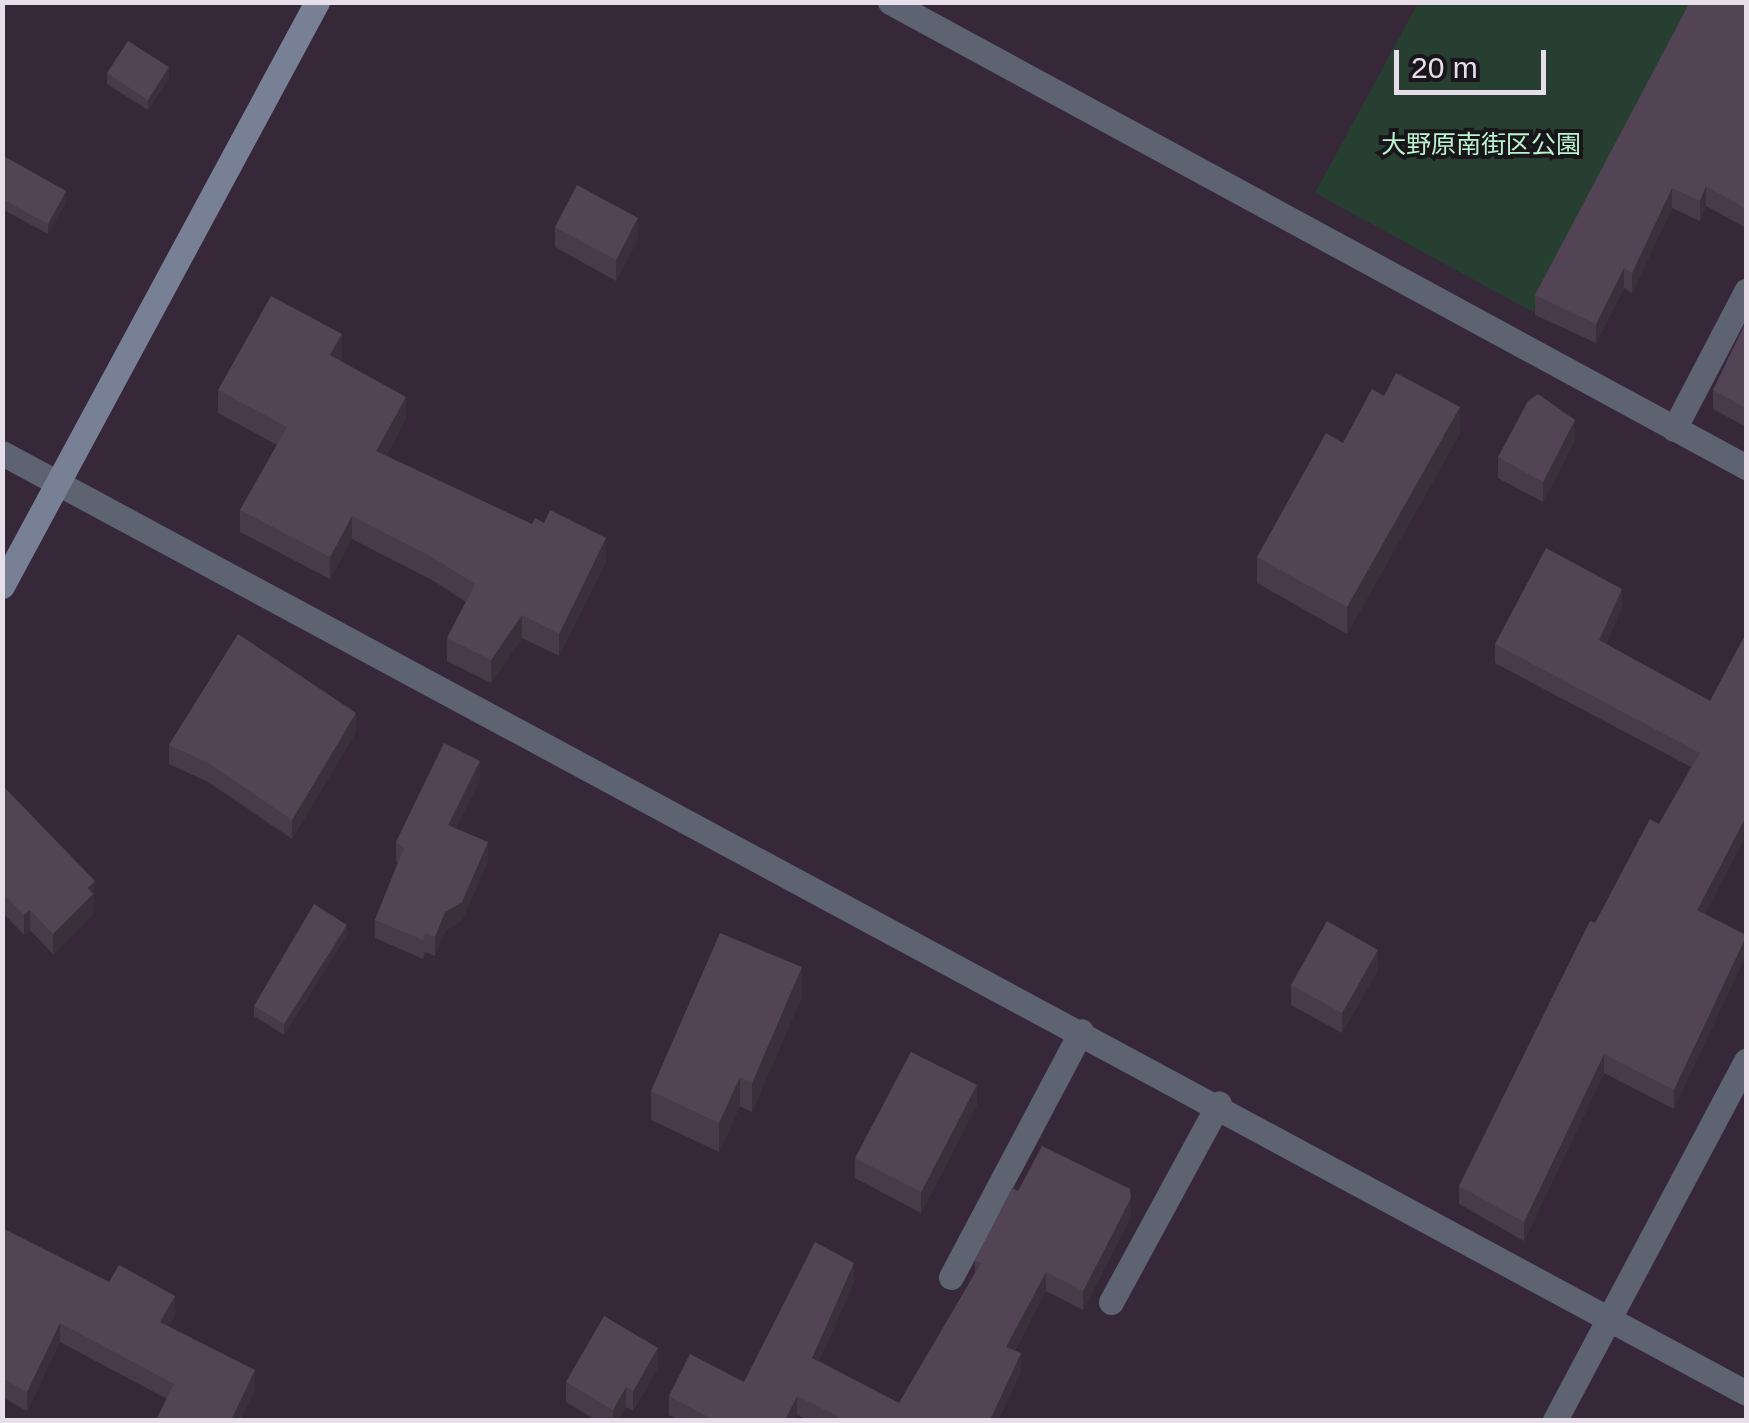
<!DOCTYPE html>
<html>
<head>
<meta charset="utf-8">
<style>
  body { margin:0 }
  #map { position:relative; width:1749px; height:1423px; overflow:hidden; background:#362839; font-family:Helvetica,"Noto Sans JP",sans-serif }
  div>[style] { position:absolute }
  .green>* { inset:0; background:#273f30 }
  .street>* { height:25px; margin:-12.5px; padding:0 12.5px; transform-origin:12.5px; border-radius:12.5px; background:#5d6370 }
  .secondary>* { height:25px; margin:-12.5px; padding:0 12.5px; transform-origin:12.5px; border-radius:12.5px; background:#788095 }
  .wall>* { inset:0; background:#473a49 }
  .shaded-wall>* { inset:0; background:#39303c }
  .building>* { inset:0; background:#524455 }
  span { translate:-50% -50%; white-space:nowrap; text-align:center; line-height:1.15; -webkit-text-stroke:8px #1a141b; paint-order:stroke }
  .park-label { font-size:25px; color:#b9f4ce }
  .frame { position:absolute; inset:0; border:5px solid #e6dee8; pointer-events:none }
  .scale { position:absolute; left:1394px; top:50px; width:152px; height:45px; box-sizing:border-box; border:5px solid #e6dee8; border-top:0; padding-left:12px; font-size:30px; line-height:35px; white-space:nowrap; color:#e6dee8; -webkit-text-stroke:8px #1a141b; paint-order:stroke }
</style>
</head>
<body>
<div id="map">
  <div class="green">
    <i style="clip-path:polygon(1418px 3px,1692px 3px,1533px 312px,1315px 193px)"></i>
  </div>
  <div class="street">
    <i style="left:890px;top:2px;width:974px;rotate:28.51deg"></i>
    <i style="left:1674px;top:429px;width:156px;rotate:-62.4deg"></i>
    <i style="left:2px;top:453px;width:1981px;rotate:28.32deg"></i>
    <i style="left:951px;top:1277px;width:278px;rotate:-62.1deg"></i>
    <i style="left:1111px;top:1302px;width:226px;rotate:-61.5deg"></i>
    <i style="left:1555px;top:1420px;width:407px;rotate:-62deg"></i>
  </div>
  <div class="secondary">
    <i style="left:2px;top:586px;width:664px;rotate:-61.66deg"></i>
  </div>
  <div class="wall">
    <i style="clip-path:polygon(1746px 2px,1746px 228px,1706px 206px,1700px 221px,1672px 208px,1632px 293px,1624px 288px,1596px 343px,1535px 315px,1535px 295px)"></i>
    <i style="clip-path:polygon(107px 73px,169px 78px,148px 110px,107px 84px)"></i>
    <i style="clip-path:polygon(2px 155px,66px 201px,48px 234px,2px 209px)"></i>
    <i style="clip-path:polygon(555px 227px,638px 239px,616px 281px,555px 247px)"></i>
    <i style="clip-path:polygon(1746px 322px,1746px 427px,1713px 409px,1713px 390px)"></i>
    <i style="clip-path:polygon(342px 356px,340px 360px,406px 419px,386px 456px,606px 561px,559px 656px,522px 638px,491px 683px,447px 661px,447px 638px,466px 602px,432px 580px,352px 539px,330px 579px,240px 532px,240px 510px,277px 445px,218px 413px,218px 390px)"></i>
    <i style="clip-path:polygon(1460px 433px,1347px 634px,1257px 583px,1257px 557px,1343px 443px)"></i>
    <i style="clip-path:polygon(1575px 440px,1543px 502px,1498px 478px,1498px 457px)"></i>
    <i style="clip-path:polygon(1622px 607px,1606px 644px,1710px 701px,1732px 861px,1705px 914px,1674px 1109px,1604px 1073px,1524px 1241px,1459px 1204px,1459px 1186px,1595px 923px,1659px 824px,1691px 767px,1495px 663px,1495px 644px)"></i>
    <i style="clip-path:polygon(356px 732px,292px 839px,208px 782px,169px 764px,169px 745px)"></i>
    <i style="clip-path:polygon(480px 780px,455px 829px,488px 861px,462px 920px,445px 931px,435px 956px,425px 952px,423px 959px,375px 938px,375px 920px,398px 863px,396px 861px,396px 842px)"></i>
    <i style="clip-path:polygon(2px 785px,95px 901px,93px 903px,93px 914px,53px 954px,30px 930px,24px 935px,2px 912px)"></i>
    <i style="clip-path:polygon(347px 935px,284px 1035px,254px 1016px,254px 1006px)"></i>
    <i style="clip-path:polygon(1378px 970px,1342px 1033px,1291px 1005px,1291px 985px)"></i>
    <i style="clip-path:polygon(802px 996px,752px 1112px,740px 1106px,719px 1152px,651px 1120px,651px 1091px)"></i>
    <i style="clip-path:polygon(977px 1105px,921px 1213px,855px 1178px,855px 1158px)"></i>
    <i style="clip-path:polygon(1018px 1191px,1131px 1217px,1083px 1310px,1046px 1291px,1015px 1350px,1021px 1372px,998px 1420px,809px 1420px,797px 1415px,794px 1420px,678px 1420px,669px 1415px,669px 1396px,744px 1382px,854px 1282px,819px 1361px,899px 1403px,975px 1273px,975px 1260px)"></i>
    <i style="clip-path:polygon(2px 1228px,175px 1315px,168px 1326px,255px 1389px,240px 1420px,157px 1420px,167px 1399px,60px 1342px,27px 1411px,2px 1397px)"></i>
    <i style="clip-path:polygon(658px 1368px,633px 1411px,626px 1407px,618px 1420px,596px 1420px,566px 1402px,566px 1382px)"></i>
  </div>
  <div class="shaded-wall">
    <i style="clip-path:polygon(169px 67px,169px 78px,148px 110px,148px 100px)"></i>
    <i style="clip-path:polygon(1706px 186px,1706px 206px,1700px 221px,1700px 201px)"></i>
    <i style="clip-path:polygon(1672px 188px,1672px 208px,1632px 293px,1632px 273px)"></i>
    <i style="clip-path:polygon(66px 191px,66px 201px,48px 234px,48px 224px)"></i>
    <i style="clip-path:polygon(638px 218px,638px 239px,616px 281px,616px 260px)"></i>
    <i style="clip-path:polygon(1624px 268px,1624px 288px,1596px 343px,1596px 324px)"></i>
    <i style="clip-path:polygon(342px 334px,342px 356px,330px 377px,330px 355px)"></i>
    <i style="clip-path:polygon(406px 397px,406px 419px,376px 474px,376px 451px)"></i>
    <i style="clip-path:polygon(1460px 407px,1460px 433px,1347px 634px,1347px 607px)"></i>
    <i style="clip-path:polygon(1575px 420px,1575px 440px,1543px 502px,1543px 482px)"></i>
    <i style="clip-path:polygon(352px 516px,352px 539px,330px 579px,330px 557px)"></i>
    <i style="clip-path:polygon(606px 538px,606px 561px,559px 656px,559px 634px)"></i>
    <i style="clip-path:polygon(1622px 589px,1622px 607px,1599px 659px,1599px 640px)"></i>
    <i style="clip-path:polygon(522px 615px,522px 638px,491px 683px,491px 660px)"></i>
    <i style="clip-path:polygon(356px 713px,356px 732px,292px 839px,292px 820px)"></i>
    <i style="clip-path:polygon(480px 761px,480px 780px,448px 844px,448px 825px)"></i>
    <i style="clip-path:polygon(1746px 817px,1746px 836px,1697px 929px,1697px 910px)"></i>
    <i style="clip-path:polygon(488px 842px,488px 861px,462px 920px,445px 931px,435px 956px,435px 937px,445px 912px)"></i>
    <i style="clip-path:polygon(95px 881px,93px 914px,53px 954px,53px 934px)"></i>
    <i style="clip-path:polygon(30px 910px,30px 930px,24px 935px,24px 915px)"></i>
    <i style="clip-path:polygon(347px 925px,347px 935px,284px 1035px,284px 1024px)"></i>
    <i style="clip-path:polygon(1746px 937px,1746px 956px,1674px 1109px,1674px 1090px)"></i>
    <i style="clip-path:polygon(1378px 950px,1378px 970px,1342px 1033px,1342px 1013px)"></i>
    <i style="clip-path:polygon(802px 967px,802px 996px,752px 1112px,752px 1083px)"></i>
    <i style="clip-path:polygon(1604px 1054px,1604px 1073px,1524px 1241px,1524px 1222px)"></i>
    <i style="clip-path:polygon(740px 1077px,740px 1106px,719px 1152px,719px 1123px)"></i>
    <i style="clip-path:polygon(977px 1085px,977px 1105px,921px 1213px,921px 1192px)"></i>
    <i style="clip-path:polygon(1131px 1198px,1131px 1217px,1083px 1310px,1083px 1291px)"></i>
    <i style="clip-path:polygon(854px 1263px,854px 1282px,812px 1377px,812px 1358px)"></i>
    <i style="clip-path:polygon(1046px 1272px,1046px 1291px,1006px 1366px,1006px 1347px)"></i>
    <i style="clip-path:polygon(175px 1296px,175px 1315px,160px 1341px,160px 1322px)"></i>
    <i style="clip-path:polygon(60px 1323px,60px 1342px,27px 1411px,27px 1392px)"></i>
    <i style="clip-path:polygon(658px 1348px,658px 1368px,633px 1411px,633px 1391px)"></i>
    <i style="clip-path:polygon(1021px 1353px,1021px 1372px,998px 1420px,990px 1420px)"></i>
    <i style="clip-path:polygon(255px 1370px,255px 1389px,240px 1420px,231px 1420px)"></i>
    <i style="clip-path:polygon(626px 1387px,626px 1407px,618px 1420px,613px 1420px,613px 1410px)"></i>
    <i style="clip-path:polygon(797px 1396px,797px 1415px,794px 1420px,785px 1420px)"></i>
  </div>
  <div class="building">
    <i style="clip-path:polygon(1690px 2px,1746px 2px,1746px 209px,1706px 186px,1700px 201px,1672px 188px,1632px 273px,1624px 268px,1596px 324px,1535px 295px)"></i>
    <i style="clip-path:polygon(128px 41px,169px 67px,148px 100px,107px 73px)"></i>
    <i style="clip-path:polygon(2px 155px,66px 191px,48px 224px,2px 199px)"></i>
    <i style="clip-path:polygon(577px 185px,638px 218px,616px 260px,555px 227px)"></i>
    <i style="clip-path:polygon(271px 296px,342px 334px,330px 355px,406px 397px,376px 451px,532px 524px,535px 518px,544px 523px,550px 510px,606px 538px,559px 634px,522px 615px,491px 660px,447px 638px,475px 584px,432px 557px,352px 516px,330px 557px,240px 510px,287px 427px,218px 390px)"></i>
    <i style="clip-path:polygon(1746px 322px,1746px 408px,1713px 390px)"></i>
    <i style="clip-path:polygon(1396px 373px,1460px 407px,1347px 607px,1257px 557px,1326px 433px,1343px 443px,1372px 389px,1384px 396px)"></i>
    <i style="clip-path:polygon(1538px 394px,1575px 420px,1543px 482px,1498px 457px,1528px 401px)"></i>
    <i style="clip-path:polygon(1546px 548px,1622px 589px,1599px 640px,1710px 701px,1746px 633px,1746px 817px,1697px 910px,1746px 935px,1746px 937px,1674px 1090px,1604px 1054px,1524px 1222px,1459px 1186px,1590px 921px,1595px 923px,1650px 819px,1659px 824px,1700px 753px,1495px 644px)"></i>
    <i style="clip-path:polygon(238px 634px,356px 713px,292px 820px,208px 763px,169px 745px)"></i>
    <i style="clip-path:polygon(444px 743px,480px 761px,448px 825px,488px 842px,462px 902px,445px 912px,435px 937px,425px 933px,423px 940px,375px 920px,404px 848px,396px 842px)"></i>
    <i style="clip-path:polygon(2px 785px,95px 881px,88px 888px,93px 894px,53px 934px,30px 910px,24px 915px,2px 892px)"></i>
    <i style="clip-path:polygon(314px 904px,347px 925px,284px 1024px,254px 1006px)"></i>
    <i style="clip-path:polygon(1327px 921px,1378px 950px,1342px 1013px,1291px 985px)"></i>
    <i style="clip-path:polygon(720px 933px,802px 967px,752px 1083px,740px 1077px,719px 1123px,651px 1091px)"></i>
    <i style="clip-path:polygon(911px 1052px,977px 1085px,921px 1192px,855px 1158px)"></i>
    <i style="clip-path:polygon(1042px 1146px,1130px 1189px,1131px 1198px,1083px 1291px,1046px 1272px,1006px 1347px,1021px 1353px,990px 1420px,845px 1420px,797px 1396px,785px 1420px,709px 1420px,710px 1418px,669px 1396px,690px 1354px,744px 1382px,815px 1242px,854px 1263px,812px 1358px,899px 1403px,981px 1263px,975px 1260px,1012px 1188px,1018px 1191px)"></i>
    <i style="clip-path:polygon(2px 1228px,109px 1282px,119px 1265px,175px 1296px,160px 1322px,255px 1370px,231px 1420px,163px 1420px,157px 1418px,174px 1384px,60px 1323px,27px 1392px,2px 1378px)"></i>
    <i style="clip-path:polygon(604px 1316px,658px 1348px,633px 1391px,626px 1387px,613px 1410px,566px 1382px)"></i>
  </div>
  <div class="park-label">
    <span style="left:1481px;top:144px">大野原南街区公園</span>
  </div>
  <div class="frame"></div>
  <div class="scale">20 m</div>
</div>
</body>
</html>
